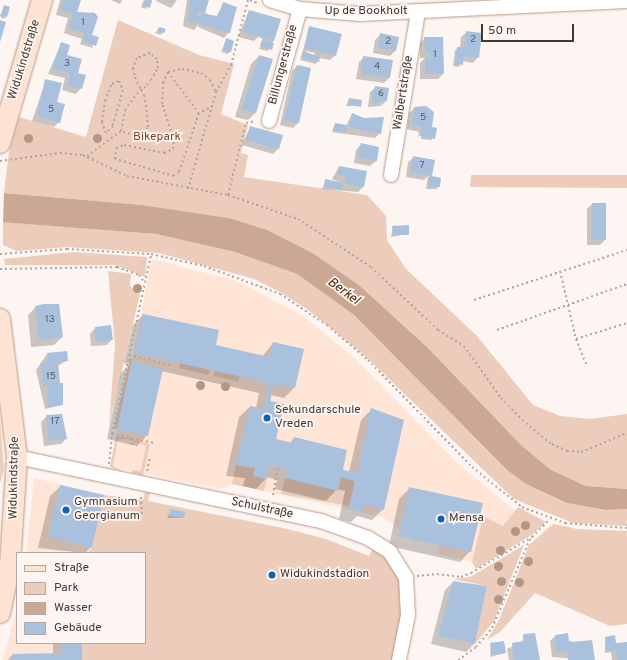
<!DOCTYPE html>
<html>
<head>
<meta charset="utf-8">
<style>
  body { margin:0 }
  #map { position:relative; width:627px; height:660px; overflow:hidden; background:#fcf5f1; font-family:Overpass,sans-serif }
  div>[style] { position:absolute }
  .built>* { inset:0; background:#fee5d6 }
  .green>* { inset:0; background:#ecccba }
  .water>* { inset:0; background:#caa894 }
  .pier>* { inset:0; background:#fcf5f1 }
  .shadow>* { inset:0; background:#0003 }
  .building>* { inset:0; background:#a9c1dd }
  .path>* { height:2px; margin-top:-1px; transform-origin:0; background:repeating-linear-gradient(90deg,#b0a6a1 0 2px,transparent 0 5px) }
  .roads { filter:drop-shadow(0 0 1px #b99885) drop-shadow(0 0 1px #b99885) }
  .street>* { height:14px; margin:-7px; padding:0 7px; transform-origin:7px; border-radius:7px; background:#fff }
  .secondary>* { height:20px; margin:-10px; padding:0 10px; transform-origin:10px; border-radius:10px; background:#fee3d3 }
  .trees>* { width:9px; height:9px; margin:-4.5px; border-radius:50%; background:#b49684 }
  .dots>* { width:11px; height:11px; translate:-50% -50%; box-sizing:border-box; border:2px solid #fcf5f1; border-radius:50% }
  span { translate:-50% -50%; white-space:nowrap; text-align:center; line-height:1.15; -webkit-text-stroke:3.5px #fcf5f1; paint-order:stroke }
  .number-label { font-size:10px; color:#5e5a5b }
  .number-label span { -webkit-text-stroke-width:0 }
  .street-label { font-size:12px; color:#453730 }
  .park-label { font-size:12px; color:#79492b }
  .poi-label { font-size:12px; color:#453730 }
  .left { translate:0 -50%; text-align:left }
  .water-label { font-size:13px; color:#4d2100; font-style:italic }
  .legend { position:absolute; left:16px; top:552px; width:130px; height:92px; box-sizing:border-box; background:#fcf5f1; border:1px solid #b3a9a4; margin:0; padding:5px 7px; list-style:none; font-size:12px; color:#453730 }
  .legend li { display:flex; align-items:center; gap:8px; height:20px }
  .legend b { width:20px; border:1px solid #b3a9a4 }
  .scale { position:absolute; left:481px; top:24px; width:93px; height:18px; box-sizing:border-box; border:2px solid #453730; border-top:0; padding-left:5px; font-size:12px; line-height:14px; white-space:nowrap; color:#453730; -webkit-text-stroke:3px #fcf5f1; paint-order:stroke }
</style>
</head>
<body>
<div id="map">
  <div class="built">
    <i style="clip-path:polygon(152px 259px,237px 281px,303px 316px,356px 359px,455px 461px,515px 511px,503px 526px,483px 516px,472px 562px,438px 554px,439px 545px,414px 540px,383px 517px,232px 484px,221px 489px,110px 467px)"></i>
    <i style="clip-path:polygon(34px 478px,104px 495px,90px 553px,26px 553px)"></i>
    <i style="clip-path:polygon(17px 608px,17px 643px,97px 643px,114px 660px,3px 660px)"></i>
  </div>
  <div class="green">
    <i style="clip-path:polygon(118px 20px,199px 55px,234px 64px,221px 114px,248px 125px,241px 153px,248px 155px,244px 177px,367px 195px,386px 216px,387px 240px,406px 269px,477px 336px,533px 405px,560px 416px,590px 419px,627px 414px,627px 489px,586px 486px,551px 470px,521px 445px,427px 347px,360px 286px,229px 218px,142px 205px,4px 193px,9px 151px,19px 117px,86px 137px)"></i>
    <i style="clip-path:polygon(471px 175px,627px 175px,627px 188px,470px 187px)"></i>
    <i style="clip-path:polygon(3px 222px,156px 234px,235px 252px,297px 274px,354px 315px,507px 470px,526px 484px,567px 503px,606px 510px,627px 509px,627px 526px,573px 523px,514px 499px,364px 355px,307px 309px,278px 291px,254px 279px,159px 253px,67px 247px,17px 251px,3px 245px)"></i>
    <i style="clip-path:polygon(74px 252px,147px 257px,145px 277px,115px 265px,5px 265px,4px 259px)"></i>
    <i style="clip-path:polygon(108px 271px,131px 274px,130px 286px,140px 294px,109px 426px,115px 345px)"></i>
    <i style="clip-path:polygon(130px 358px,132px 359px,117px 429px,114px 428px)"></i>
    <i style="clip-path:polygon(180px 363px,210px 369px,208px 375px,179px 368px)"></i>
    <i style="clip-path:polygon(215px 371px,240px 376px,238px 382px,214px 376px)"></i>
    <i style="clip-path:polygon(0 422px,4px 470px,0 483px)"></i>
    <i style="clip-path:polygon(116px 436px,128px 439px,118px 439px,113px 466px,122px 471px,110px 467px)"></i>
    <i style="clip-path:polygon(132px 440px,150px 444px,143px 475px,132px 473px,132px 470px,141px 471px,146px 446px)"></i>
    <i style="clip-path:polygon(236px 465px,255px 468px,254px 476px,267px 479px,264px 491px,232px 484px)"></i>
    <i style="clip-path:polygon(341px 477px,355px 481px,349px 506px,281px 494px,285px 478px,338px 490px)"></i>
    <i style="clip-path:polygon(145px 492px,150px 493px,148px 501px,283px 528px,326px 539px,369px 556px,374px 547px,388px 557px,402px 582px,401px 621px,393px 660px,82px 660px,82px 643px,145px 643px,145px 553px,87px 553px,92px 548px,104px 495px,143px 500px)"></i>
    <i style="clip-path:polygon(518px 507px,546px 522px,533px 534px,476px 569px,472px 562px,483px 516px,503px 526px)"></i>
    <i style="clip-path:polygon(553px 524px,577px 529px,627px 531px,627px 624px,610px 626px,535px 593px,500px 632px,487px 640px,499px 620px,529px 545px)"></i>
    <i style="clip-path:polygon(524px 545px,494px 621px,475px 644px,487px 586px,453px 579px,470px 577px)"></i>
  </div>
  <div class="water">
    <i style="clip-path:polygon(4px 193px,142px 205px,229px 218px,267px 230px,314px 254px,360px 286px,427px 347px,521px 445px,551px 470px,586px 486px,627px 489px,627px 509px,606px 510px,567px 503px,526px 484px,507px 470px,354px 315px,297px 274px,235px 252px,156px 234px,0 222px)"></i>
  </div>
  <div class="pier">
    <i style="clip-path:polygon(0 191px,4px 191px,3px 224px,0 224px)"></i>
  </div>
  <div class="shadow">
    <i style="clip-path:polygon(60px 0,80px 0,76px 13px,85px 16px,93px 12px,96px 17px,91px 36px,93px 48px,80px 44px,82px 39px,64px 33px,68px 18px,56px 15px)"></i>
    <i style="clip-path:polygon(111px 0,122px 0,120px 4px)"></i>
    <i style="clip-path:polygon(144px 0,151px 0,146px 9px,141px 7px)"></i>
    <i style="clip-path:polygon(177px 0,171px 8px,156px 1px,157px 0)"></i>
    <i style="clip-path:polygon(187px 0,208px 0,204px 14px,216px 17px,224px 3px,229px 32px,224px 38px,198px 27px,199px 24px,194px 30px,183px 26px)"></i>
    <i style="clip-path:polygon(4px 6px,6px 17px,3px 19px,0 16px)"></i>
    <i style="clip-path:polygon(249px 11px,274px 40px,268px 51px,259px 49px,263px 40px,259px 36px,254px 41px,238px 37px)"></i>
    <i style="clip-path:polygon(evenodd,310px 27px,336px 55px,330px 60px,319px 58px,316px 64px,300px 60px,310px 27px,306px 51px,315px 53px,314px 56px,306px 53px,306px 51px)"></i>
    <i style="clip-path:polygon(159px 28px,164px 30px,161px 35px,155px 33px)"></i>
    <i style="clip-path:polygon(467px 32px,478px 57px,473px 63px,462px 61px,459px 67px,453px 66px,455px 50px,460px 48px,461px 37px)"></i>
    <i style="clip-path:polygon(381px 34px,397px 38px,395px 51px,390px 56px,373px 53px,375px 40px)"></i>
    <i style="clip-path:polygon(425px 38px,443px 74px,438px 79px,420px 79px,420px 63px,425px 58px,420px 58px,420px 43px)"></i>
    <i style="clip-path:polygon(226px 40px,230px 52px,228px 54px,221px 52px)"></i>
    <i style="clip-path:polygon(61px 44px,81px 88px,76px 94px,62px 90px,65px 78px,48px 74px)"></i>
    <i style="clip-path:polygon(259px 56px,256px 112px,248px 120px,235px 117px,251px 64px)"></i>
    <i style="clip-path:polygon(364px 57px,392px 61px,389px 78px,384px 83px,356px 79px,359px 62px)"></i>
    <i style="clip-path:polygon(297px 66px,310px 69px,298px 123px,293px 128px,280px 125px,292px 71px)"></i>
    <i style="clip-path:polygon(46px 80px,59px 122px,54px 127px,32px 121px)"></i>
    <i style="clip-path:polygon(376px 87px,386px 101px,381px 106px,368px 107px,370px 92px)"></i>
    <i style="clip-path:polygon(349px 99px,360px 106px,346px 106px)"></i>
    <i style="clip-path:polygon(415px 108px,430px 128px,432px 140px,421px 139px,422px 132px,418px 138px,419px 132px,407px 129px,409px 113px)"></i>
    <i style="clip-path:polygon(352px 114px,380px 133px,375px 138px,332px 132px,335px 124px,346px 126px)"></i>
    <i style="clip-path:polygon(250px 127px,278px 149px,273px 154px,242px 145px)"></i>
    <i style="clip-path:polygon(361px 144px,376px 161px,370px 166px,354px 163px,356px 150px)"></i>
    <i style="clip-path:polygon(414px 157px,433px 160px,428px 176px,440px 179px,437px 189px,426px 189px,428px 176px,424px 180px,406px 177px,408px 162px)"></i>
    <i style="clip-path:polygon(339px 167px,364px 186px,358px 192px,322px 189px,326px 180px,341px 183px,332px 179px)"></i>
    <i style="clip-path:polygon(592px 204px,605px 240px,600px 245px,587px 245px,587px 209px)"></i>
    <i style="clip-path:polygon(393px 227px,408px 234px,391px 237px)"></i>
    <i style="clip-path:polygon(36px 307px,62px 337px,54px 345px,31px 347px,28px 315px)"></i>
    <i style="clip-path:polygon(143px 315px,215px 346px,262px 357px,273px 343px,294px 388px,284px 398px,270px 395px,275px 440px,290px 443px,294px 438px,342px 470px,349px 472px,361px 420px,372px 409px,383px 509px,372px 520px,357px 516px,351px 522px,339px 519px,345px 491px,337px 489px,326px 501px,275px 489px,277px 480px,267px 477px,256px 489px,243px 486px,245px 478px,226px 476px,239px 417px,250px 407px,256px 408px,259px 393px,161px 371px,147px 435px,137px 446px,107px 439px,121px 373px,130px 364px,124px 363px,133px 325px)"></i>
    <i style="clip-path:polygon(95px 328px,112px 339px,107px 345px,91px 346px,90px 334px)"></i>
    <i style="clip-path:polygon(47px 354px,67px 360px,58px 366px,62px 405px,45px 409px,36px 370px)"></i>
    <i style="clip-path:polygon(47px 416px,66px 439px,61px 444px,44px 446px,41px 422px)"></i>
    <i style="clip-path:polygon(61px 486px,91px 547px,85px 553px,38px 548px,50px 496px)"></i>
    <i style="clip-path:polygon(410px 488px,470px 551px,460px 562px,389px 546px,399px 499px)"></i>
    <i style="clip-path:polygon(171px 510px,183px 518px,167px 518px)"></i>
    <i style="clip-path:polygon(453px 582px,486px 587px,474px 644px,466px 652px,431px 644px,445px 590px)"></i>
    <i style="clip-path:polygon(567px 634px,568px 642px,591px 641px,593px 660px,552px 657px,550px 641px,555px 636px)"></i>
    <i style="clip-path:polygon(524px 635px,539px 660px,509px 660px,507px 649px,522px 642px)"></i>
    <i style="clip-path:polygon(605px 638px,615px 645px,627px 643px,627px 660px,612px 660px,611px 652px,605px 653px)"></i>
    <i style="clip-path:polygon(53px 643px,81px 643px,81px 660px,8px 660px,12px 655px,53px 654px)"></i>
    <i style="clip-path:polygon(491px 644px,505px 653px,490px 657px)"></i>
  </div>
  <div class="building">
    <i style="clip-path:polygon(63px 0,81px 0,77px 12px,95px 13px,98px 17px,92px 35px,99px 37px,96px 46px,82px 41px,84px 33px,68px 28px,73px 13px,60px 10px)"></i>
    <i style="clip-path:polygon(145px 0,152px 0,150px 8px,143px 5px)"></i>
    <i style="clip-path:polygon(evenodd,190px 0,209px 0,205px 13px,210px 15px,218px 16px,223px 2px,237px 7px,230px 33px,188px 21px,190px 0,198px 11px,204px 13px,202px 17px,197px 15px,198px 11px)"></i>
    <i style="clip-path:polygon(4px 5px,10px 7px,7px 17px,1px 16px)"></i>
    <i style="clip-path:polygon(249px 10px,281px 19px,274px 41px,242px 32px)"></i>
    <i style="clip-path:polygon(0 20px,6px 22px,0 42px)"></i>
    <i style="clip-path:polygon(309px 26px,342px 34px,336px 56px,304px 48px)"></i>
    <i style="clip-path:polygon(159px 27px,166px 29px,164px 33px,157px 31px)"></i>
    <i style="clip-path:polygon(466px 31px,482px 33px,479px 58px,464px 56px,463px 65px,455px 64px,457px 47px,464px 47px)"></i>
    <i style="clip-path:polygon(380px 33px,399px 37px,396px 51px,378px 48px)"></i>
    <i style="clip-path:polygon(424px 37px,443px 37px,444px 74px,425px 74px,425px 57px,430px 57px,430px 53px,425px 53px)"></i>
    <i style="clip-path:polygon(226px 38px,234px 41px,231px 52px,223px 50px)"></i>
    <i style="clip-path:polygon(262px 40px,274px 43px,272px 50px,260px 46px)"></i>
    <i style="clip-path:polygon(61px 42px,70px 45px,67px 55px,82px 59px,78px 73px,86px 75px,82px 89px,67px 85px,70px 73px,52px 69px)"></i>
    <i style="clip-path:polygon(303px 51px,320px 57px,319px 62px,302px 58px)"></i>
    <i style="clip-path:polygon(259px 55px,273px 59px,256px 113px,242px 109px)"></i>
    <i style="clip-path:polygon(363px 56px,393px 60px,390px 78px,361px 74px)"></i>
    <i style="clip-path:polygon(297px 65px,311px 68px,299px 123px,284px 120px)"></i>
    <i style="clip-path:polygon(45px 79px,62px 83px,57px 102px,65px 104px,60px 123px,37px 116px)"></i>
    <i style="clip-path:polygon(375px 86px,389px 88px,387px 101px,372px 103px)"></i>
    <i style="clip-path:polygon(349px 98px,362px 100px,361px 107px,348px 104px)"></i>
    <i style="clip-path:polygon(426px 106px,434px 112px,432px 127px,437px 128px,435px 139px,420px 136px,421px 127px,411px 124px,414px 107px)"></i>
    <i style="clip-path:polygon(352px 113px,364px 118px,384px 117px,381px 134px,349px 127px)"></i>
    <i style="clip-path:polygon(335px 123px,347px 125px,346px 132px,333px 130px)"></i>
    <i style="clip-path:polygon(250px 126px,283px 135px,279px 149px,246px 140px)"></i>
    <i style="clip-path:polygon(361px 143px,379px 147px,377px 161px,358px 158px)"></i>
    <i style="clip-path:polygon(413px 156px,435px 160px,432px 176px,441px 178px,440px 187px,428px 187px,430px 176px,410px 172px)"></i>
    <i style="clip-path:polygon(339px 166px,367px 171px,364px 187px,345px 184px,346px 176px,337px 174px)"></i>
    <i style="clip-path:polygon(325px 179px,343px 183px,342px 190px,324px 187px)"></i>
    <i style="clip-path:polygon(592px 203px,606px 203px,606px 240px,591px 240px)"></i>
    <i style="clip-path:polygon(409px 225px,409px 235px,393px 235px,392px 226px)"></i>
    <i style="clip-path:polygon(44px 304px,59px 304px,63px 337px,39px 340px,35px 306px)"></i>
    <i style="clip-path:polygon(143px 314px,219px 330px,216px 345px,269px 357px,273px 342px,304px 349px,295px 388px,274px 384px,270px 401px,284px 404px,276px 439px,293px 443px,294px 437px,347px 450px,343px 470px,357px 473px,371px 408px,404px 420px,384px 510px,364px 505px,363px 512px,349px 509px,355px 481px,341px 477px,338px 491px,285px 478px,287px 469px,270px 465px,267px 479px,253px 476px,255px 468px,236px 465px,250px 406px,264px 409px,269px 383px,134px 353px)"></i>
    <i style="clip-path:polygon(111px 325px,113px 340px,96px 342px,95px 327px)"></i>
    <i style="clip-path:polygon(67px 351px,68px 361px,58px 362px,60px 383px,63px 383px,63px 405px,47px 407px,48px 385px,43px 386px,40px 363px,48px 362px,47px 353px)"></i>
    <i style="clip-path:polygon(132px 361px,163px 369px,148px 436px,117px 429px)"></i>
    <i style="clip-path:polygon(62px 414px,67px 439px,49px 441px,46px 415px)"></i>
    <i style="clip-path:polygon(60px 485px,104px 495px,92px 548px,48px 537px)"></i>
    <i style="clip-path:polygon(409px 487px,483px 503px,471px 552px,399px 536px)"></i>
    <i style="clip-path:polygon(170px 509px,185px 512px,184px 518px,169px 516px)"></i>
    <i style="clip-path:polygon(453px 581px,487px 586px,475px 644px,438px 636px)"></i>
    <i style="clip-path:polygon(535px 633px,540px 660px,514px 660px,512px 643px,524px 641px,523px 634px)"></i>
    <i style="clip-path:polygon(568px 633px,569px 641px,574px 642px,592px 640px,595px 660px,568px 660px,567px 651px,557px 652px,555px 635px)"></i>
    <i style="clip-path:polygon(615px 635px,616px 643px,627px 642px,627px 660px,618px 660px,616px 650px,607px 651px,605px 637px)"></i>
    <i style="clip-path:polygon(504px 641px,506px 653px,492px 655px,490px 643px)"></i>
    <i style="clip-path:polygon(61px 643px,82px 643px,82px 660px,12px 660px,12px 654px,61px 653px)"></i>
  </div>
  <div class="path">
    <i style="left:250px;top:0;width:8px;rotate:23deg"></i>
    <i style="left:168px;top:72px;width:51px;rotate:52.9deg"></i>
    <i style="left:119px;top:81px;width:10px;rotate:66deg"></i>
    <i style="left:123px;top:90px;width:37px;rotate:106deg"></i>
    <i style="left:113px;top:126px;width:10px;rotate:135deg"></i>
    <i style="left:106px;top:133px;width:12px;rotate:-110deg"></i>
    <i style="left:102px;top:122px;width:21px;rotate:-82deg"></i>
    <i style="left:105px;top:101px;width:18px;rotate:-68deg"></i>
    <i style="left:112px;top:84px;width:8px;rotate:-23deg"></i>
    <i style="left:213px;top:106px;width:16px;rotate:153deg"></i>
    <i style="left:199px;top:113px;width:62px;rotate:108.7deg"></i>
    <i style="left:179px;top:172px;width:6px;rotate:141deg"></i>
    <i style="left:174px;top:176px;width:61px;rotate:-163.9deg"></i>
    <i style="left:115px;top:159px;width:11px;rotate:-85deg"></i>
    <i style="left:116px;top:148px;width:9px;rotate:-21deg"></i>
    <i style="left:124px;top:145px;width:41px;rotate:11.3deg"></i>
    <i style="left:164px;top:153px;width:10px;rotate:-24deg"></i>
    <i style="left:173px;top:149px;width:9px;rotate:-84deg"></i>
    <i style="left:174px;top:140px;width:38px;rotate:-108deg"></i>
    <i style="left:162px;top:104px;width:21px;rotate:-87deg"></i>
    <i style="left:163px;top:83px;width:12px;rotate:-66deg"></i>
    <i style="left:168px;top:72px;width:14px;rotate:-12deg"></i>
    <i style="left:182px;top:69px;width:19px;rotate:12deg"></i>
    <i style="left:201px;top:73px;width:11px;rotate:38deg"></i>
    <i style="left:210px;top:80px;width:13px;rotate:63deg"></i>
    <i style="left:87px;top:156px;width:42px;rotate:-36.3deg"></i>
    <i style="left:121px;top:131px;width:21px;rotate:-79deg"></i>
    <i style="left:125px;top:110px;width:20px;rotate:-53deg"></i>
    <i style="left:137px;top:94px;width:6px;rotate:-45deg"></i>
    <i style="left:141px;top:90px;width:4px;rotate:-34deg"></i>
    <i style="left:144px;top:88px;width:4px;rotate:-45deg"></i>
    <i style="left:147px;top:85px;width:6px;rotate:-51deg"></i>
    <i style="left:151px;top:80px;width:14px;rotate:-60deg"></i>
    <i style="left:158px;top:68px;width:9px;rotate:-96deg"></i>
    <i style="left:157px;top:59px;width:9px;rotate:-139deg"></i>
    <i style="left:150px;top:53px;width:14px;rotate:159deg"></i>
    <i style="left:137px;top:58px;width:11px;rotate:112deg"></i>
    <i style="left:133px;top:68px;width:9px;rotate:77deg"></i>
    <i style="left:135px;top:77px;width:5px;rotate:68deg"></i>
    <i style="left:137px;top:82px;width:9px;rotate:63deg"></i>
    <i style="left:141px;top:90px;width:6px;rotate:59deg"></i>
    <i style="left:144px;top:95px;width:10px;rotate:79deg"></i>
    <i style="left:146px;top:105px;width:23px;rotate:85deg"></i>
    <i style="left:148px;top:128px;width:13px;rotate:135deg"></i>
    <i style="left:139px;top:137px;width:19px;rotate:-162deg"></i>
    <i style="left:0;top:161px;width:61px;rotate:-7.6deg"></i>
    <i style="left:60px;top:153px;width:23px;rotate:5deg"></i>
    <i style="left:83px;top:155px;width:49px;rotate:25.5deg"></i>
    <i style="left:127px;top:176px;width:103px;rotate:10.7deg"></i>
    <i style="left:228px;top:195px;width:74px;rotate:18.9deg"></i>
    <i style="left:298px;top:219px;width:87px;rotate:33.3deg"></i>
    <i style="left:371px;top:267px;width:92px;rotate:43.2deg"></i>
    <i style="left:438px;top:330px;width:31px;rotate:32deg"></i>
    <i style="left:464px;top:346px;width:64px;rotate:54.6deg"></i>
    <i style="left:501px;top:398px;width:30px;rotate:46deg"></i>
    <i style="left:522px;top:420px;width:38px;rotate:39deg"></i>
    <i style="left:552px;top:444px;width:17px;rotate:25deg"></i>
    <i style="left:567px;top:451px;width:14px;rotate:4deg"></i>
    <i style="left:581px;top:452px;width:50px;rotate:-22.4deg"></i>
    <i style="left:188px;top:189px;width:101px;rotate:-73.9deg"></i>
    <i style="left:216px;top:92px;width:31px;rotate:-61deg"></i>
    <i style="left:231px;top:65px;width:67px;rotate:-75.3deg"></i>
    <i style="left:228px;top:195px;width:74px;rotate:-76deg"></i>
    <i style="left:246px;top:123px;width:10px;rotate:-11deg"></i>
    <i style="left:0;top:254px;width:67px;rotate:-4.3deg"></i>
    <i style="left:67px;top:249px;width:84px;rotate:3.4deg"></i>
    <i style="left:151px;top:254px;width:54px;rotate:12.8deg"></i>
    <i style="left:204px;top:266px;width:81px;rotate:20.2deg"></i>
    <i style="left:280px;top:294px;width:56px;rotate:33.4deg"></i>
    <i style="left:327px;top:325px;width:54px;rotate:40.5deg"></i>
    <i style="left:368px;top:360px;width:149px;rotate:45.8deg"></i>
    <i style="left:472px;top:467px;width:64px;rotate:38.7deg"></i>
    <i style="left:522px;top:507px;width:46px;rotate:20.4deg"></i>
    <i style="left:565px;top:523px;width:62px;rotate:4.6deg"></i>
    <i style="left:0;top:269px;width:117px;rotate:-1deg"></i>
    <i style="left:117px;top:267px;width:23px;rotate:20deg"></i>
    <i style="left:139px;top:275px;width:10px;rotate:53deg"></i>
    <i style="left:560px;top:271px;width:70px;rotate:76.8deg"></i>
    <i style="left:576px;top:339px;width:53px;rotate:-17.4deg"></i>
    <i style="left:474px;top:300px;width:161px;rotate:-18.1deg"></i>
    <i style="left:497px;top:330px;width:138px;rotate:-19.5deg"></i>
    <i style="left:576px;top:339px;width:27px;rotate:68deg"></i>
    <i style="left:129px;top:355px;width:44px;rotate:14.3deg"></i>
    <i style="left:112px;top:434px;width:183px;rotate:-77.7deg"></i>
    <i style="left:130px;top:438px;width:7px;rotate:74deg"></i>
    <i style="left:109px;top:464px;width:30px;rotate:-84deg"></i>
    <i style="left:112px;top:434px;width:43px;rotate:12.1deg"></i>
    <i style="left:147px;top:471px;width:14px;rotate:-78deg"></i>
    <i style="left:273px;top:495px;width:28px;rotate:-80deg"></i>
    <i style="left:141px;top:497px;width:19px;rotate:87deg"></i>
    <i style="left:417px;top:576px;width:20px;rotate:-6deg"></i>
    <i style="left:437px;top:574px;width:24px;rotate:7deg"></i>
    <i style="left:461px;top:577px;width:11px;rotate:-22deg"></i>
    <i style="left:471px;top:573px;width:71px;rotate:-30.5deg"></i>
    <i style="left:532px;top:537px;width:25px;rotate:-45deg"></i>
    <i style="left:458px;top:660px;width:22px;rotate:-36deg"></i>
    <i style="left:476px;top:647px;width:25px;rotate:-50deg"></i>
    <i style="left:492px;top:628px;width:97px;rotate:-66.9deg"></i>
  </div>
  <div class="roads">
    <div class="street">
      <i style="left:270px;top:0;width:31px;rotate:17deg"></i>
      <i style="left:300px;top:9px;width:60px;rotate:4.8deg"></i>
      <i style="left:360px;top:14px;width:267px;rotate:-2.8deg"></i>
      <i style="left:269px;top:121px;width:116px;rotate:-74.5deg"></i>
      <i style="left:391px;top:175px;width:165px;rotate:-80.6deg"></i>
      <i style="left:17px;top:457px;width:311px;rotate:11.9deg"></i>
      <i style="left:321px;top:521px;width:50px;rotate:19.9deg"></i>
      <i style="left:368px;top:538px;width:26px;rotate:32deg"></i>
      <i style="left:390px;top:552px;width:31px;rotate:58deg"></i>
      <i style="left:406px;top:578px;width:37px;rotate:87deg"></i>
      <i style="left:408px;top:615px;width:46px;rotate:101.3deg"></i>
    </div>
    <div class="secondary">
      <i style="left:0;top:143px;width:149px;rotate:-73.6deg"></i>
      <i style="left:0;top:319px;width:139px;rotate:83deg"></i>
      <i style="left:17px;top:457px;width:107px;rotate:93.7deg"></i>
      <i style="left:10px;top:564px;width:50px;rotate:101.5deg"></i>
    </div>
  </div>
  <div class="trees">
    <i style="left:28px;top:138px"></i>
    <i style="left:97px;top:138px"></i>
    <i style="left:137px;top:288px"></i>
    <i style="left:200px;top:385px"></i>
    <i style="left:225px;top:386px"></i>
    <i style="left:525px;top:525px"></i>
    <i style="left:515px;top:531px"></i>
    <i style="left:500px;top:550px"></i>
    <i style="left:528px;top:561px"></i>
    <i style="left:498px;top:566px"></i>
    <i style="left:501px;top:581px"></i>
    <i style="left:519px;top:582px"></i>
    <i style="left:498px;top:599px"></i>
  </div>
  <div class="dots">
    <i style="left:267px;top:418px;background:#0f65b3"></i>
    <i style="left:66px;top:510px;background:#0f65b3"></i>
    <i style="left:441px;top:519px;background:#0f65b3"></i>
    <i style="left:272px;top:575px;background:#0f65b3"></i>
  </div>
  <div class="number-label">
    <span style="left:83px;top:23px">1</span>
    <span style="left:473px;top:40px">2</span>
    <span style="left:388px;top:42px">2</span>
    <span style="left:435px;top:55px">1</span>
    <span style="left:67px;top:64px">3</span>
    <span style="left:377px;top:67px">4</span>
    <span style="left:381px;top:94px">6</span>
    <span style="left:51px;top:110px">5</span>
    <span style="left:423px;top:118px">5</span>
    <span style="left:422px;top:166px">7</span>
    <span style="left:50px;top:320px">13</span>
    <span style="left:51px;top:377px">15</span>
    <span style="left:55px;top:422px">17</span>
  </div>
  <div class="street-label">
    <span style="left:366px;top:12px">Up de Bookholt</span>
    <span style="left:25px;top:60px;rotate:-73deg">Widukindstraße</span>
    <span style="left:284px;top:65px;rotate:-75deg">Billungerstraße</span>
    <span style="left:404px;top:93px;rotate:-81deg">Walbertstraße</span>
    <span style="left:15px;top:478px;rotate:-89deg">Widukindstraße</span>
    <span style="left:262px;top:509px;rotate:12deg">Schulstraße</span>
  </div>
  <div class="park-label">
    <span style="left:157px;top:138px">Bikepark</span>
  </div>
  <div class="poi-label">
    <span class="left" style="left:275px;top:418px">Sekundarschule<br>Vreden</span>
    <span class="left" style="left:74px;top:510px">Gymnasium<br>Georgianum</span>
    <span class="left" style="left:449px;top:519px">Mensa</span>
    <span class="left" style="left:280px;top:575px">Widukindstadion</span>
  </div>
  <div class="water-label">
    <span style="left:343px;top:292px;rotate:37deg">Berkel</span>
  </div>
  <ul class="legend">
  <li><b style="height:5px;background:#fee3d3"></b>Straße</li>
  <li><b style="height:11px;background:#ecccba"></b>Park</li>
  <li><b style="height:11px;background:#caa894"></b>Wasser</li>
  <li><b style="height:11px;background:#a9c1dd"></b>Gebäude</li>
  </ul>
  <div class="scale">50 m</div>
</div>
</body>
</html>
